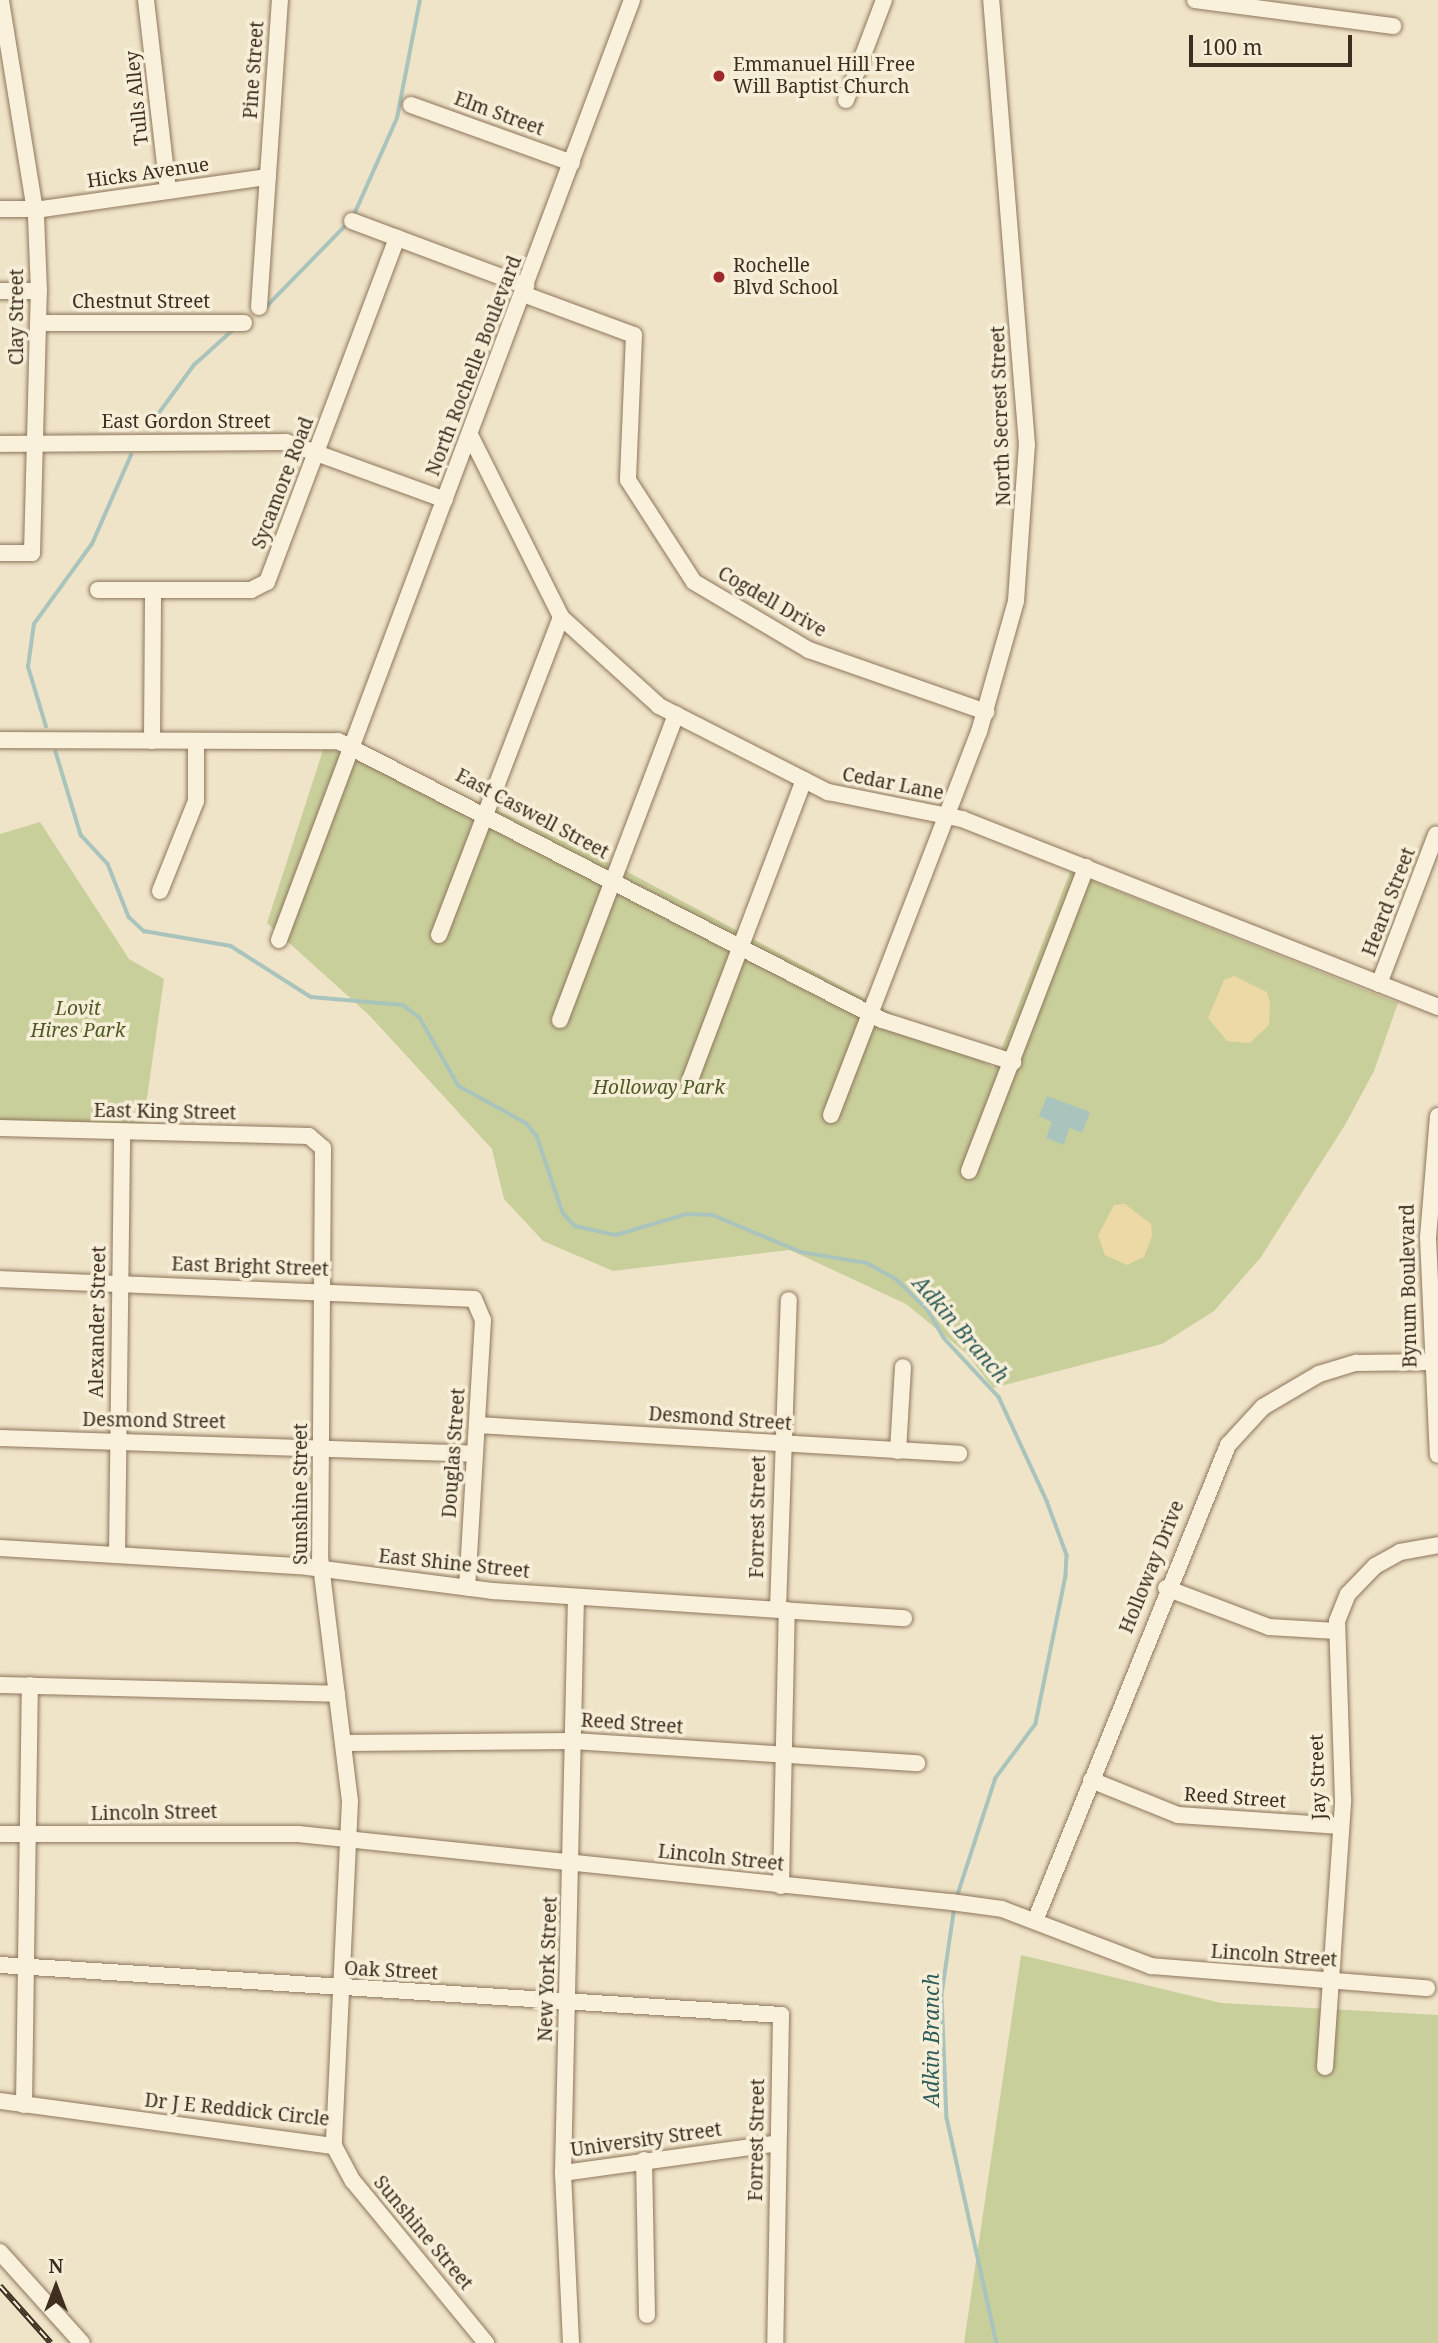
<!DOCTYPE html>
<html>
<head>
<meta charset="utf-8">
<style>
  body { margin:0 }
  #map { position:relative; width:1438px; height:2343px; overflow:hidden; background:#f0e4c8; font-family:"Noto Serif",serif }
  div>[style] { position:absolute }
  .green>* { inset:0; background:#c9cf9b }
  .sand>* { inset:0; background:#ecd9a5 }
  .water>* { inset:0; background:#a9c4bc }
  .stream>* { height:3.5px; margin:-1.75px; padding:0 1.75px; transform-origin:1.75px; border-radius:1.75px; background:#a9c4bc }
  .roads { filter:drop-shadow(0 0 2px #8d765c) drop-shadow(0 0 2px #8d765c) }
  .minor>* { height:16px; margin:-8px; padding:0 8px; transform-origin:8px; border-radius:8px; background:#faf1dc }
  .rail>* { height:6px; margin-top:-3px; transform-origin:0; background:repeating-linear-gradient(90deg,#f7eed8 0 10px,#3d2e20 0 20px); box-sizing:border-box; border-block:2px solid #3d2e20 }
  .dots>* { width:19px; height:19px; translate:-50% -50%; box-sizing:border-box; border:4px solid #f7eed8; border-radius:50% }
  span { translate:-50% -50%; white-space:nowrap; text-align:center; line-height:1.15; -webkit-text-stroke:7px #f7eed8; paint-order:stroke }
  .poi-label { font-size:19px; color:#3d2e20 }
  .left { translate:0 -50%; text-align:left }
  .street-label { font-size:19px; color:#3d2e20 }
  .park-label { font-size:19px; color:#4d5a26; font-style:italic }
  .water-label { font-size:21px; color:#2f5d5a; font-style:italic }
  .north { position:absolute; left:21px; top:2252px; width:70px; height:70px; -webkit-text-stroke:5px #f7eed8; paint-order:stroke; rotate:0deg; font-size:19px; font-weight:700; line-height:28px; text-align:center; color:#3d2e20 }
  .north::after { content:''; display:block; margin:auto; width:24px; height:32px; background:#3d2e20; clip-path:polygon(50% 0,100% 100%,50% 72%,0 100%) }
  .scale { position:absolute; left:1189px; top:35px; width:163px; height:32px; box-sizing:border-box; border:4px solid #3d2e20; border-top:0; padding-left:9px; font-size:21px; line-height:24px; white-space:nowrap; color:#3d2e20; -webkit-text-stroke:5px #f7eed8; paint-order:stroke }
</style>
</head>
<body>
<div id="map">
  <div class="green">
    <i style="clip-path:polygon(324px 747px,484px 804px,626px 871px,994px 1068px,1070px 872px,1398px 1003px,1374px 1071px,1345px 1125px,1261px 1257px,1214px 1311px,1162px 1344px,993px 1388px,967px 1354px,906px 1304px,790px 1250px,613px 1271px,543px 1241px,504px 1199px,492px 1149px,369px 1015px,267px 923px)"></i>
    <i style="clip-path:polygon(40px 822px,129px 959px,164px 979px,142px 1133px,0 1124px,0 834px)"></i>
    <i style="clip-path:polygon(1021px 1955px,1221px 2003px,1438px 2015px,1438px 2343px,964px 2343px)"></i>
  </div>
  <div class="sand">
    <i style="clip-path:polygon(1234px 976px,1267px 992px,1270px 1003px,1269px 1025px,1250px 1043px,1227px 1041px,1208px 1018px,1224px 980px)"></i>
    <i style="clip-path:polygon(1125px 1204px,1151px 1224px,1152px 1236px,1144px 1257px,1127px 1265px,1105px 1255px,1098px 1236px,1114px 1205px)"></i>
  </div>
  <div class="water">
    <i style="clip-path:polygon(1047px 1096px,1090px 1112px,1082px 1133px,1070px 1128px,1063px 1145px,1046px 1138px,1052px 1122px,1039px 1116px)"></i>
  </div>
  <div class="stream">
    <i style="left:353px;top:217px;width:108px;rotate:-66deg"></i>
    <i style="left:397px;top:118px;width:120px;rotate:-79deg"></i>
    <i style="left:266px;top:307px;width:117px;rotate:-45.7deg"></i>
    <i style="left:148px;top:428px;width:78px;rotate:-53.9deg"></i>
    <i style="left:194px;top:365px;width:54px;rotate:-42deg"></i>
    <i style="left:46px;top:727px;width:63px;rotate:-106.7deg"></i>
    <i style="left:28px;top:667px;width:43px;rotate:-82.1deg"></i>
    <i style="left:34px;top:624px;width:99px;rotate:-54.1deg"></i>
    <i style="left:92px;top:544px;width:97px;rotate:-66.3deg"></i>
    <i style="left:56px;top:752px;width:87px;rotate:73.2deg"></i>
    <i style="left:81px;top:835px;width:40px;rotate:47deg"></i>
    <i style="left:108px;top:864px;width:57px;rotate:68.4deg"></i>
    <i style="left:129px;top:917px;width:21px;rotate:43deg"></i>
    <i style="left:144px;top:931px;width:88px;rotate:9.8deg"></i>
    <i style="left:231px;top:946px;width:95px;rotate:32.5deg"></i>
    <i style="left:311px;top:997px;width:92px;rotate:5deg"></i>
    <i style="left:403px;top:1005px;width:21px;rotate:37deg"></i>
    <i style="left:420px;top:1018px;width:78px;rotate:60.2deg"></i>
    <i style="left:459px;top:1086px;width:77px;rotate:28.9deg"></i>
    <i style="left:526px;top:1123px;width:17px;rotate:50deg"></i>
    <i style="left:537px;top:1136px;width:81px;rotate:71.3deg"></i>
    <i style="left:563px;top:1213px;width:18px;rotate:47deg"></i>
    <i style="left:575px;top:1226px;width:42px;rotate:12.4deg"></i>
    <i style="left:616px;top:1235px;width:74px;rotate:-16.5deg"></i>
    <i style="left:687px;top:1214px;width:26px;rotate:2deg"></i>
    <i style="left:713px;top:1215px;width:95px;rotate:22.8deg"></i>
    <i style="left:801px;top:1252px;width:67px;rotate:9.5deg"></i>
    <i style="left:867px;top:1263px;width:33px;rotate:29deg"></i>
    <i style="left:896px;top:1279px;width:45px;rotate:44.1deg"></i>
    <i style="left:928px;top:1310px;width:32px;rotate:60deg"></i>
    <i style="left:944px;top:1338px;width:81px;rotate:47deg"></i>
    <i style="left:999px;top:1397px;width:115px;rotate:65.2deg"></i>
    <i style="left:1047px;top:1501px;width:58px;rotate:69.7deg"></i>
    <i style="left:1067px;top:1555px;width:21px;rotate:93deg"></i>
    <i style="left:1066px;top:1576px;width:151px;rotate:101.5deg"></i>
    <i style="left:1036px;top:1724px;width:67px;rotate:126.5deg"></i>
    <i style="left:996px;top:1778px;width:126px;rotate:108deg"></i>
    <i style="left:955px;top:1906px;width:90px;rotate:98.3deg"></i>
    <i style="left:942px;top:1995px;width:123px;rotate:87.7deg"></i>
    <i style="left:947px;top:2118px;width:230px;rotate:77.5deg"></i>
  </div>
  <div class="roads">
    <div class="minor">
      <i style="left:146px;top:0;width:192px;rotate:83.4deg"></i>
      <i style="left:1195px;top:0;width:200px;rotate:7.5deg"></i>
      <i style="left:846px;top:100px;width:107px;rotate:-69.2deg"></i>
      <i style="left:411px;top:105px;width:171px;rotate:19.8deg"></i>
      <i style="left:0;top:209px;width:42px"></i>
      <i style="left:42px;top:209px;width:228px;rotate:-8.1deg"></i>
      <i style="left:352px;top:221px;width:186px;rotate:20.5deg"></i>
      <i style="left:0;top:291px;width:39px"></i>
      <i style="left:523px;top:294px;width:118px;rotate:20.3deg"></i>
      <i style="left:634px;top:335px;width:145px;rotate:92.4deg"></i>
      <i style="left:628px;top:480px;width:121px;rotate:57.1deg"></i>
      <i style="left:694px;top:582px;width:134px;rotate:30.6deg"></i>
      <i style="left:809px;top:650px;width:188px;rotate:19.3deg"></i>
      <i style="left:259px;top:307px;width:308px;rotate:-86.1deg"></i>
      <i style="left:39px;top:323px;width:205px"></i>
      <i style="left:470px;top:435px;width:203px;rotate:63.4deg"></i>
      <i style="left:561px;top:617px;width:132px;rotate:42.2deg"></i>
      <i style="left:659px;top:706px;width:190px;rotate:27deg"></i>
      <i style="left:828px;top:792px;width:137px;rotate:11.4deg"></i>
      <i style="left:962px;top:819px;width:512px;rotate:21.55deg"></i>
      <i style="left:0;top:444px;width:286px;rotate:-0.4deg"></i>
      <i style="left:286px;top:442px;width:169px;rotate:20deg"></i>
      <i style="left:0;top:553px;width:32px"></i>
      <i style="left:32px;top:553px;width:262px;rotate:-88.5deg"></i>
      <i style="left:39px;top:291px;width:74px;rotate:-92.3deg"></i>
      <i style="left:36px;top:217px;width:220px;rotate:-99.2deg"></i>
      <i style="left:98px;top:590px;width:153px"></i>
      <i style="left:251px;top:590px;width:18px;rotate:-27deg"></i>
      <i style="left:267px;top:582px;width:368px;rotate:-69.3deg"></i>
      <i style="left:0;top:740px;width:338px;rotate:0.2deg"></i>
      <i style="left:338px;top:741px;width:611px;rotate:27.15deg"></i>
      <i style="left:882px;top:1020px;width:138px;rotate:17.8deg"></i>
      <i style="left:152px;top:741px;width:149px;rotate:-89.6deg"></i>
      <i style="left:160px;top:891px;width:97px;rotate:-68.2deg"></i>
      <i style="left:196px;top:801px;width:60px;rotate:-90deg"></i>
      <i style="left:439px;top:935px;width:341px;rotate:-69deg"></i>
      <i style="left:279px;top:940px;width:1004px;rotate:-69.42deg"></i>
      <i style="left:1379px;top:984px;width:160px;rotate:-69.1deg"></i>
      <i style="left:560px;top:1020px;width:327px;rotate:-69.2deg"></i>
      <i style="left:690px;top:1080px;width:321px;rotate:-69.2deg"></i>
      <i style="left:831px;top:1115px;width:411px;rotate:-68.9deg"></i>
      <i style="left:979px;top:732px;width:136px;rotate:-74.2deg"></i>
      <i style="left:1016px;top:601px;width:156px;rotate:-86deg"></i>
      <i style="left:1027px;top:445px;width:446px;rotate:-94.6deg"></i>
      <i style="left:1438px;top:1116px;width:122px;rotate:94.7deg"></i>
      <i style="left:1428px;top:1238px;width:217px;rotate:87.4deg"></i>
      <i style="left:0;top:1128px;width:309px;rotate:1.5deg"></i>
      <i style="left:309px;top:1136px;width:18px;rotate:41deg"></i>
      <i style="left:323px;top:1148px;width:409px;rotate:90.4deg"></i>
      <i style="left:320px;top:1557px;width:246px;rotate:83deg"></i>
      <i style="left:350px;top:1801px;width:345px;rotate:92.7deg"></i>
      <i style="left:969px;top:1171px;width:326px;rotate:-68.9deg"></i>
      <i style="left:0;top:1279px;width:474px;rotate:2.4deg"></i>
      <i style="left:474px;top:1299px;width:23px;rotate:67deg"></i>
      <i style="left:483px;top:1320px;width:268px;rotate:93.4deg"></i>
      <i style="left:477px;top:1425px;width:483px;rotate:3.4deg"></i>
      <i style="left:0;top:1438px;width:475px;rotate:1.9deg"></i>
      <i style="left:898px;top:1451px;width:84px;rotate:-86.6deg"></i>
      <i style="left:0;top:1548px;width:309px;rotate:3.5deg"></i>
      <i style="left:308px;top:1567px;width:187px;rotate:7.4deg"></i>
      <i style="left:493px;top:1591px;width:412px;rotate:3.8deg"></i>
      <i style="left:117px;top:1555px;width:423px;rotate:-89.3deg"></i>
      <i style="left:1166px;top:1588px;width:110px;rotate:20.7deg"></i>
      <i style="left:1269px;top:1627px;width:67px;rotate:3.4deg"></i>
      <i style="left:778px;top:1609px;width:309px;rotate:-88deg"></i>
      <i style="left:0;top:1685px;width:337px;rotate:1.5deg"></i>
      <i style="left:344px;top:1743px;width:229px;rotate:-0.5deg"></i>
      <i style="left:573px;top:1741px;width:345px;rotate:3.7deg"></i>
      <i style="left:1091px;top:1780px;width:94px;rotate:21.9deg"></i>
      <i style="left:1178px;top:1815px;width:163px;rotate:3.9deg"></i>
      <i style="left:0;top:1834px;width:298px"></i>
      <i style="left:298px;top:1834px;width:657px;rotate:5.95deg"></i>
      <i style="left:951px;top:1902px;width:51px;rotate:7.8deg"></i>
      <i style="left:1002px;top:1909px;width:160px;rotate:20.9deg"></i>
      <i style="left:1151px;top:1966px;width:277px;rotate:4.6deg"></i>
      <i style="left:781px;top:1886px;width:276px;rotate:-88.8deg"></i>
      <i style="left:1035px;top:1921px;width:514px;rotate:-67.93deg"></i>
      <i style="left:1228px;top:1445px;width:52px;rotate:-47.4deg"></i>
      <i style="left:1263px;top:1407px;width:65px;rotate:-30.5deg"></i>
      <i style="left:1319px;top:1374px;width:39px;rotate:-17deg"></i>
      <i style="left:1356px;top:1363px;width:76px;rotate:-0.8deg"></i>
      <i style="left:0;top:1965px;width:783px;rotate:3.66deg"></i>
      <i style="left:781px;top:2015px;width:328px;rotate:91deg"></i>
      <i style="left:1325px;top:2067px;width:268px;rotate:-86.1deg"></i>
      <i style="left:1343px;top:1800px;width:179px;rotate:-91.9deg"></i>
      <i style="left:1337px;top:1621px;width:29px;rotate:-68deg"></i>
      <i style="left:1348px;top:1594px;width:39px;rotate:-46deg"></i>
      <i style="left:1375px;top:1566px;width:29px;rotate:-29deg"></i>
      <i style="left:1400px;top:1552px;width:39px;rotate:-10deg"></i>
      <i style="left:0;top:2101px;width:337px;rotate:7.7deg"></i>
      <i style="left:24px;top:2105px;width:420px;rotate:-89.2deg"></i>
      <i style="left:334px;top:2146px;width:40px;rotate:62deg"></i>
      <i style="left:353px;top:2181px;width:210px;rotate:50.6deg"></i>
      <i style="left:644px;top:2160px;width:155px;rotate:88.9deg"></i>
      <i style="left:563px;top:2173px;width:217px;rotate:-7.9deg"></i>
      <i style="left:0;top:2252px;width:122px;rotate:48deg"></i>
      <i style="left:571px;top:2343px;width:170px;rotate:-92.7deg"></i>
      <i style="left:563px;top:2173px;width:576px;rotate:-88.71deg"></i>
    </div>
  </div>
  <div class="rail">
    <i style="left:0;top:2286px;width:76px;rotate:48.2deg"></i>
  </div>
  <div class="dots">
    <i style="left:719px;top:76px;background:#9e2a2b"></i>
    <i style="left:719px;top:277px;background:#9e2a2b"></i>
  </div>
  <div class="poi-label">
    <span class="left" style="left:733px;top:76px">Emmanuel Hill Free<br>Will Baptist Church</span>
    <span class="left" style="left:733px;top:277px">Rochelle<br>Blvd School</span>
  </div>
  <div class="street-label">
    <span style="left:254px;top:70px;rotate:-86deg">Pine Street</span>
    <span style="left:137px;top:98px;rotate:-96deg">Tulls Alley</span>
    <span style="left:499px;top:114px;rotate:20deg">Elm Street</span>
    <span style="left:148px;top:173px;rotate:-8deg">Hicks Avenue</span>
    <span style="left:141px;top:302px">Chestnut Street</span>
    <span style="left:17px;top:317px;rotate:-90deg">Clay Street</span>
    <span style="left:474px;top:366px;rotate:-69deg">North Rochelle Boulevard</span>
    <span style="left:1001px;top:416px;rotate:-92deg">North Secrest Street</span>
    <span style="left:186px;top:422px">East Gordon Street</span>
    <span style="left:283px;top:483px;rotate:-69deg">Sycamore Road</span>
    <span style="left:772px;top:602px;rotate:30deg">Cogdell Drive</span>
    <span style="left:893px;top:784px;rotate:11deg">Cedar Lane</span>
    <span style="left:532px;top:814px;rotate:28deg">East Caswell Street</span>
    <span style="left:1389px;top:902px;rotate:-69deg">Heard Street</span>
    <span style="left:165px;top:1112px;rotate:1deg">East King Street</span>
    <span style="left:250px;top:1267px;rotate:2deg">East Bright Street</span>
    <span style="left:1409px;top:1286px;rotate:-91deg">Bynum Boulevard</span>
    <span style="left:98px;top:1322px;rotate:-89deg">Alexander Street</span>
    <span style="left:720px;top:1419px;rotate:4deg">Desmond Street</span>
    <span style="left:154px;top:1421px;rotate:1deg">Desmond Street</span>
    <span style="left:454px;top:1453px;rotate:-86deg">Douglas Street</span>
    <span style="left:301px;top:1494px;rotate:-90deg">Sunshine Street</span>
    <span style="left:758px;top:1517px;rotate:-89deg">Forrest Street</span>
    <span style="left:454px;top:1564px;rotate:6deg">East Shine Street</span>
    <span style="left:1152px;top:1567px;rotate:-68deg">Holloway Drive</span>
    <span style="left:632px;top:1724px;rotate:4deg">Reed Street</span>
    <span style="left:1318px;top:1777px;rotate:-92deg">Jay Street</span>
    <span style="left:1235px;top:1798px;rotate:4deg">Reed Street</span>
    <span style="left:154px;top:1813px;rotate:-1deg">Lincoln Street</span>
    <span style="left:721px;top:1858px;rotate:6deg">Lincoln Street</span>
    <span style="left:1274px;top:1956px;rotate:4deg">Lincoln Street</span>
    <span style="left:548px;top:1969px;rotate:-88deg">New York Street</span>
    <span style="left:391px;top:1971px;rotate:3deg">Oak Street</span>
    <span style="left:237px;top:2110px;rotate:6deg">Dr J E Reddick Circle</span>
    <span style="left:646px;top:2140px;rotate:-8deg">University Street</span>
    <span style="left:757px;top:2140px;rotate:-89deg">Forrest Street</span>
    <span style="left:423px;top:2233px;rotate:50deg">Sunshine Street</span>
  </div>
  <div class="park-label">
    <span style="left:78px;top:1020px">Lovit<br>Hires Park</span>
    <span style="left:659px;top:1088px">Holloway Park</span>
  </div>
  <div class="water-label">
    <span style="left:961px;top:1329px;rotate:49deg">Adkin Branch</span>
    <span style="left:931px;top:2040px;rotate:-90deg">Adkin Branch</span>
  </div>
  <div class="north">N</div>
  <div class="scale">100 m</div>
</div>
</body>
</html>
